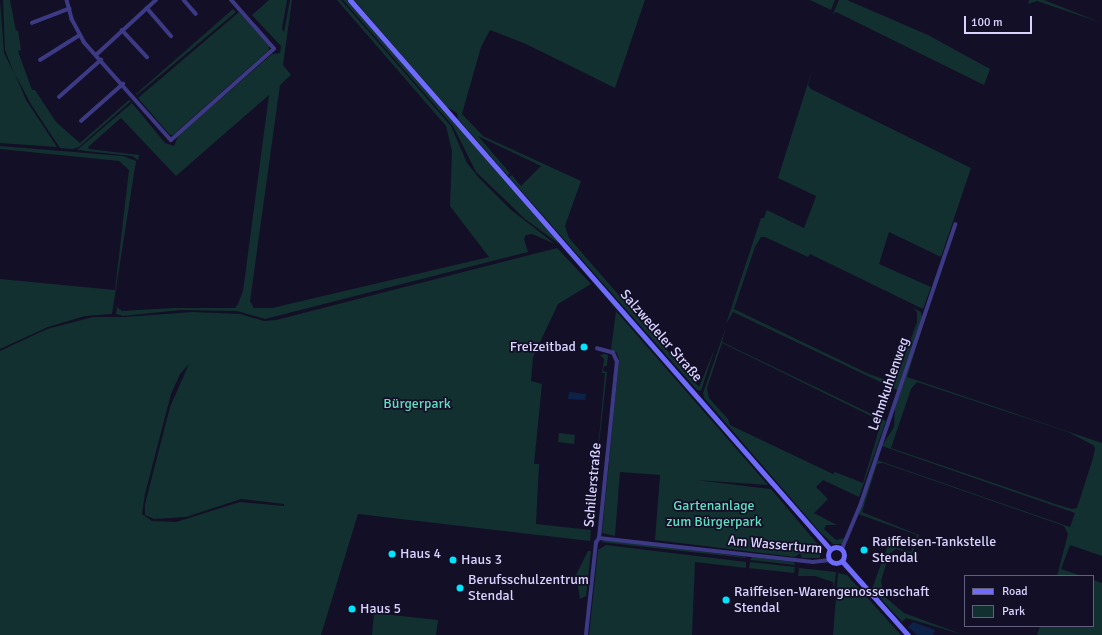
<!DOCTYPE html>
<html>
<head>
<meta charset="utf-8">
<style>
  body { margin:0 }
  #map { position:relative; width:1102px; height:635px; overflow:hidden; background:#130f26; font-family:Signika,sans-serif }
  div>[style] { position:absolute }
  .green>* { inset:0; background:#12302f }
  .water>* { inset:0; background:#0c2248 }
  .minor>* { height:3.5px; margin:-1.75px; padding:0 1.75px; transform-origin:1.75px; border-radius:1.75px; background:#3d3a85 }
  .secondary>* { height:5px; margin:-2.5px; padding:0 2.5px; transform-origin:2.5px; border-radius:2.5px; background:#6f6bff }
  .secondary>.ring { margin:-2.5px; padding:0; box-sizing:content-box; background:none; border:5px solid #6f6bff; border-radius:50% }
  .dots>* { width:11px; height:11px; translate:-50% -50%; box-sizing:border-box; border:2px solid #130f26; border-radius:50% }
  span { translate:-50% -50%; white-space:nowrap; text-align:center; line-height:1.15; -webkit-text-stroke:3.5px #130f26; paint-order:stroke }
  .street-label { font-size:14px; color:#d9d4ff }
  .poi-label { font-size:14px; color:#d9d4ff }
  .right { translate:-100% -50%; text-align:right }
  .left { translate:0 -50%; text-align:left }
  .park-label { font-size:14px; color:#5fe0c0 }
  .legend { position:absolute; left:964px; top:575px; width:130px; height:52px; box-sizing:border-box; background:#130f26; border:1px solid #625e7d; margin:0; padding:5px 7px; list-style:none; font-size:12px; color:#d9d4ff }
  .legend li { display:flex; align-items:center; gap:8px; height:20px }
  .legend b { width:20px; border:1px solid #625e7d }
  .scale { position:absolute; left:964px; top:16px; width:68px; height:18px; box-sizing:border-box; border:2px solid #d9d4ff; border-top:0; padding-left:5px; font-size:12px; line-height:14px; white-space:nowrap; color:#d9d4ff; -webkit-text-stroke:3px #130f26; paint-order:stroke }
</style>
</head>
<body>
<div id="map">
  <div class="green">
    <i style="clip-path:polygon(0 0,4px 53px,14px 73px,5px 50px,3px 0,10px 0,16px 31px,18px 30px,21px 50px,18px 51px,32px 90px,35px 90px,56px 122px,80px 143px,129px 100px,131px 101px,79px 147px,73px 149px,60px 148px,32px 106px,15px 74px,26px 100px,57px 147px,0 143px)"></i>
    <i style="clip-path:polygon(269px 0,287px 0,282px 29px,284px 32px,290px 0,292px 0,283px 65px,291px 75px,280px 85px,250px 301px,254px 308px,272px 308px,489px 257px,450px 206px,452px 151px,446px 126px,337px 0,341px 0,451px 126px,467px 163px,479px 178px,510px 209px,555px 244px,532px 234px,526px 235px,524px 239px,528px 252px,265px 319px,237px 311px,181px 310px,123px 316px,116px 314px,121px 279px,117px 307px,122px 311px,173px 308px,235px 308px,238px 304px,243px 291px,269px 95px,176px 176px,121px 118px,88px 147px,89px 149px,139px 155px,138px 160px,132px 156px,77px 150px,132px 103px,165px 143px,174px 146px,178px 136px,272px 54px,280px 53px,281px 46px,252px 15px)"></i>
    <i style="clip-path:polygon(343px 0,348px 0,560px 241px,558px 243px,525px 219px,476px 172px,453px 126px)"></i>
    <i style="clip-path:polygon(354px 0,645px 0,615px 88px,526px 44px,490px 30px,481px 47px,462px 114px,483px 136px,581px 181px,565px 226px,569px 238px,699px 387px,715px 348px,701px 391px,697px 390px,509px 177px,512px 175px,521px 186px,541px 166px,478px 136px,510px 173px,508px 176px,458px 119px,457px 113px,447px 107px)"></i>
    <i style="clip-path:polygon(810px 0,835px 0,831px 10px)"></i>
    <i style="clip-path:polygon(839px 0,847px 0,928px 35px,990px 69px,984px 85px,836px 12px,833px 14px)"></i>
    <i style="clip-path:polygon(1029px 0,1044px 0,1102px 23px,1037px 1px,1028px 4px)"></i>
    <i style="clip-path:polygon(233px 9px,236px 12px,137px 95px,136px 94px)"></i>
    <i style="clip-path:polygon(239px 12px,269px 46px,269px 50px,173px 135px,170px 135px,138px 98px)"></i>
    <i style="clip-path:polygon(813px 67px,808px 85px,811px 89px,971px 168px,941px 257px,889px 232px,879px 264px,931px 287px,923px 309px,810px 254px,808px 257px,765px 237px,761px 237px,755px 247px,734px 309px,869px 374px,889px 381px,899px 371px,917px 322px,917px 312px,913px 308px,921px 312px,922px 317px,897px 390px,733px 312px,726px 324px,761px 218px,764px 218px,767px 210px,804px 228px,814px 202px,816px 196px,778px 178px)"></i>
    <i style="clip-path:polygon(0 146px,123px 156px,136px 161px,112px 314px,85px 316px,48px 327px,0 349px,0 279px,115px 290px,129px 170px,119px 161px,0 149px)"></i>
    <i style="clip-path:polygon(562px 247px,565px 247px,772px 485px,771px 486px)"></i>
    <i style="clip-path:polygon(evenodd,557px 248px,591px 284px,558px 304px,533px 357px,531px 381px,542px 384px,534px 464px,539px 464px,536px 524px,591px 530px,590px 541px,358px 514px,321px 635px,0 635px,0 351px,47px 329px,93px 317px,124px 317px,193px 312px,240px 314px,264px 321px,276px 320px,557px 248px,189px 364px,170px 407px,145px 504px,145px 515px,154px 519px,186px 517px,241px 499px,284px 504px,284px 506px,240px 502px,176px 522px,152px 521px,142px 514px,145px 494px,171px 394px,180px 374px,189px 364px)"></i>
    <i style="clip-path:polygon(evenodd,928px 309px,907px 377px,1102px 443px,1102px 556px,1070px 545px,1061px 569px,1082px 576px,1057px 576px,1068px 534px,1064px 526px,883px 463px,877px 464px,862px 512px,919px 535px,912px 554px,896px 549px,889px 554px,881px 581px,884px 596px,904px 613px,964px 635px,906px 618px,902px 622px,914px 635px,872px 589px,888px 545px,911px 552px,917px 535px,858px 514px,877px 460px,1070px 527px,1075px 513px,882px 446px,894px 427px,895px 408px,928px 309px,917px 382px,1068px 432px,1093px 445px,1095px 448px,1093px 458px,1077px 508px,1072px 509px,1055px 504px,891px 448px,911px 389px,917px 382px)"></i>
    <i style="clip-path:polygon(616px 311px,768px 485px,696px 480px,771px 489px,821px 548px,820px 558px,802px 558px,800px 553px,795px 557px,655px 540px,660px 475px,620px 472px,615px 536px,602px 533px,619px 360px,617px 353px,611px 349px)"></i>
    <i style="clip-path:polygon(evenodd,726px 327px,722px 342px,886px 421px,859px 497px,823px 480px,816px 487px,828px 499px,814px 513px,837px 525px,826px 525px,824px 529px,836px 540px,845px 538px,843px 544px,833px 544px,820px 532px,704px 398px,703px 393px,726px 327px,722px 343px,877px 419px,880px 426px,863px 483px,835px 472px,833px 474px,730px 425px,728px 419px,709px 398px,707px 388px,722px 343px)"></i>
    <i style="clip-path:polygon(605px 354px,608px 355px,607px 366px,604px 366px,603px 371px,607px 372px,596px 471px,605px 373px,602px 373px,604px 359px,600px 355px)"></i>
    <i style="clip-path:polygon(559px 433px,575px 435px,574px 444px,558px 442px)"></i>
    <i style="clip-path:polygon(607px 540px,746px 557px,746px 558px,600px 542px)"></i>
    <i style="clip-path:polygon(606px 545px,746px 562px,746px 568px,695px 562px,692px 635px,589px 635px,598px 550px)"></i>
    <i style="clip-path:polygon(588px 551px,591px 551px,586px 596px,580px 599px,576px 575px)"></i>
    <i style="clip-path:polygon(752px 557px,794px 562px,795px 565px,750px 560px)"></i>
    <i style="clip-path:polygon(750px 562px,795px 567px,794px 573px,749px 568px)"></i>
    <i style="clip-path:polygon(799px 568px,836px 572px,834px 590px,833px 582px,815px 576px,798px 576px)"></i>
    <i style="clip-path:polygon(838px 573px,847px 575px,901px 635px,833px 635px)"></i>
    <i style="clip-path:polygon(1093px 580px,1102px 583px,1102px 635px,1037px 635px,1040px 626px,1093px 626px)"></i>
    <i style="clip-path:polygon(374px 613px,438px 620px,436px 635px,372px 635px)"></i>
  </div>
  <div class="water">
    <i style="clip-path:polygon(569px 392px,586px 394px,585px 400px,568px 399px)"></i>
    <i style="clip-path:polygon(913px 622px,935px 630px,933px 635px,917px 635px,908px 627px)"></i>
  </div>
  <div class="minor">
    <i style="left:67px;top:0;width:20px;rotate:75deg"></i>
    <i style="left:72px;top:19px;width:26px;rotate:62deg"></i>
    <i style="left:84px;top:42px;width:131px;rotate:48.4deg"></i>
    <i style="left:171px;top:140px;width:137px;rotate:-41.5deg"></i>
    <i style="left:274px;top:49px;width:65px;rotate:-131.3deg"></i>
    <i style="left:184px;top:0;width:18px;rotate:49deg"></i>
    <i style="left:147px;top:8px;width:37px;rotate:49deg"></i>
    <i style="left:32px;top:23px;width:40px;rotate:-21deg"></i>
    <i style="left:122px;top:30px;width:37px;rotate:47deg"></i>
    <i style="left:96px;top:55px;width:81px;rotate:-42.5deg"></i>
    <i style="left:40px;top:60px;width:47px;rotate:-32deg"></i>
    <i style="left:59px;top:97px;width:56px;rotate:-41.4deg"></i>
    <i style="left:81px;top:121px;width:56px;rotate:-41.4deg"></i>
    <i style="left:599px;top:538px;width:215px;rotate:6.4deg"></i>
    <i style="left:813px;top:562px;width:16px;rotate:-7deg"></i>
    <i style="left:842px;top:549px;width:47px;rotate:-67.3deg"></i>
    <i style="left:860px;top:506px;width:297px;rotate:-71.3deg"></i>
    <i style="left:586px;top:635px;width:93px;rotate:-83.8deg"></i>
    <i style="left:596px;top:543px;width:6px;rotate:-59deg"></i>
    <i style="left:599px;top:538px;width:177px;rotate:-84.2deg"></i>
    <i style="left:617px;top:362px;width:10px;rotate:-114deg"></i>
    <i style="left:613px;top:353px;width:16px;rotate:-165deg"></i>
  </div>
  <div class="secondary">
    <i style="left:350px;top:0;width:729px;rotate:48.84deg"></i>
    <i class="ring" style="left:828px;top:547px;width:11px;height:11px"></i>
    <i style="left:842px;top:561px;width:99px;rotate:48.3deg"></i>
  </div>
  <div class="dots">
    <i style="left:584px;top:347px;background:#00e5ff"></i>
    <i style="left:864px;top:550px;background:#00e5ff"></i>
    <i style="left:392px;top:554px;background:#00e5ff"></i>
    <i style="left:453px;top:560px;background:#00e5ff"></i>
    <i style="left:460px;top:588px;background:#00e5ff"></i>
    <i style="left:726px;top:600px;background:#00e5ff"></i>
    <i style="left:352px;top:609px;background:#00e5ff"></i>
  </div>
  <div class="street-label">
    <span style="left:661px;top:336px;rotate:49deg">Salzwedeler Straße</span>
    <span style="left:889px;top:384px;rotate:-71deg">Lehmkuhlenweg</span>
    <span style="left:593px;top:485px;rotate:-85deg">Schillerstraße</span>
    <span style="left:775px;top:545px;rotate:5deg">Am Wasserturm</span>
  </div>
  <div class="poi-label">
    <span class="right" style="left:576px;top:347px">Freizeitbad</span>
    <span class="left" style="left:872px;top:550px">Raiffeisen-Tankstelle<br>Stendal</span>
    <span class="left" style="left:400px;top:554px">Haus 4</span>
    <span class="left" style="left:461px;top:560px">Haus 3</span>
    <span class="left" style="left:468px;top:588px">Berufsschulzentrum<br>Stendal</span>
    <span class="left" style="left:734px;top:600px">Raiffeisen-Warengenossenschaft<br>Stendal</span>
    <span class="left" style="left:360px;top:609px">Haus 5</span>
  </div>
  <div class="park-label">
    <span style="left:417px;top:404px">Bürgerpark</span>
    <span style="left:714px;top:514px">Gartenanlage<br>zum Bürgerpark</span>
  </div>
  <ul class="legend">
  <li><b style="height:5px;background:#6f6bff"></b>Road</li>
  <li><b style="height:11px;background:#12302f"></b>Park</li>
  </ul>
  <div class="scale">100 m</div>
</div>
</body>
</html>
